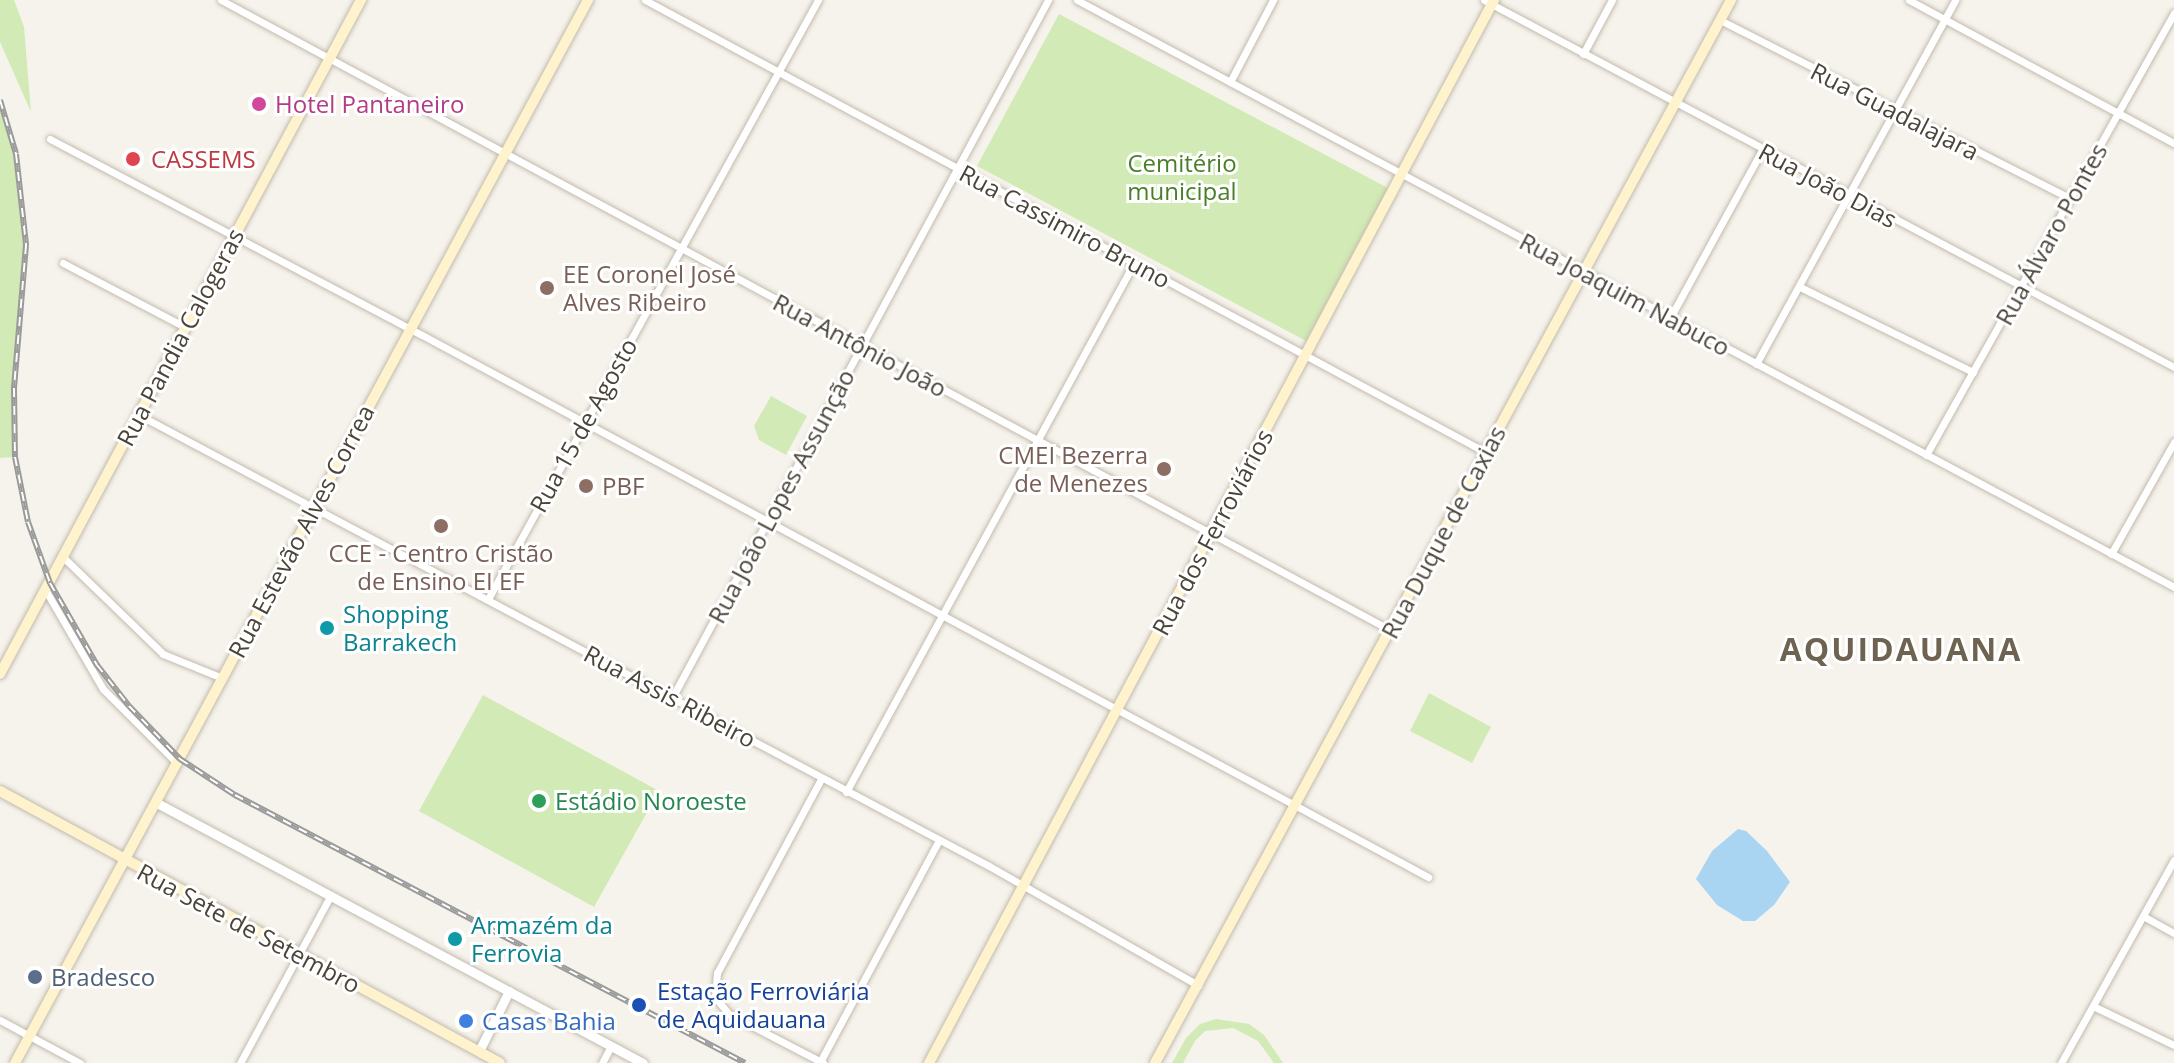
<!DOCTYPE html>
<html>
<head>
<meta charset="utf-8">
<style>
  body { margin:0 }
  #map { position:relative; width:2174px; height:1063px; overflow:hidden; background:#f6f3ec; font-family:"Open Sans",sans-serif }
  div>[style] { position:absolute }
  .green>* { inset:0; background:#d2eab5 }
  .water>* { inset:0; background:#a9d4f2 }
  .roads { filter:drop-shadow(0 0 2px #c2bbae) drop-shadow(0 0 2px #c2bbae) }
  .minor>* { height:7px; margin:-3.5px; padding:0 3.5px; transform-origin:3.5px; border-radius:3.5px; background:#fff }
  .tertiary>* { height:9px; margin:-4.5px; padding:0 4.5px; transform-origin:4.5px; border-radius:4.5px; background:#fff }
  .secondary>* { height:10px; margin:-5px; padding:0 5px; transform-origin:5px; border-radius:5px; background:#fff3cd }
  .rail>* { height:6px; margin-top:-3px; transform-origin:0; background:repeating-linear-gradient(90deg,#fff 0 9px,#9a9a9a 0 18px); box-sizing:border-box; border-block:2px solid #9a9a9a }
  .dots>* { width:22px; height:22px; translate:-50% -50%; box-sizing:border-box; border:4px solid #fff; border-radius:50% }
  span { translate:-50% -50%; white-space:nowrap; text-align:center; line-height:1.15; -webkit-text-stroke:6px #fff; paint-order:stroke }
  .hotel-label { font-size:24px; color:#b23c85 }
  .left { translate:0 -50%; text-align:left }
  .street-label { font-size:24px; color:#4b4439 }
  .health-label { font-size:24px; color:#be3a42 }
  .park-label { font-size:24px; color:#4a7f2a }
  .education-label { font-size:24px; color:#785e54 }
  .right { translate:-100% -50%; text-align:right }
  .culture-label { font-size:24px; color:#0d838f }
  .leisure-label { font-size:24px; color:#27864d }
  .service-label { font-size:24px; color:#4e5e75 }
  .transit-label { font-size:24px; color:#164399 }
  .shop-label { font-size:24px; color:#366cbe }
  .district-label { font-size:32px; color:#6e6250; font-weight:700; letter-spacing:2px }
</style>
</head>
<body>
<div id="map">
  <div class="green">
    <i style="clip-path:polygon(0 0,14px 0,24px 27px,31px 112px,0 42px)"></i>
    <i style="clip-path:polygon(1059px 14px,1388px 188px,1306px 341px,977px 166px)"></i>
    <i style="clip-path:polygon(0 100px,16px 154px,26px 245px,14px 388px,15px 457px,0 458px)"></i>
    <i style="clip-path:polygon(771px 396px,807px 416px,786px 455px,759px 440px,754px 426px)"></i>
    <i style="clip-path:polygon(1429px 693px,1491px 727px,1472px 763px,1410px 731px)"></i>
    <i style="clip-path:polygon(483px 695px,659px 791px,594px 907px,419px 811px)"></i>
    <i style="clip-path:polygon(1216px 1019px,1249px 1024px,1264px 1035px,1283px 1063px,1274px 1063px,1258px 1041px,1233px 1028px,1205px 1031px,1195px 1041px,1183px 1063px,1172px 1063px,1186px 1038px,1200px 1024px)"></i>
  </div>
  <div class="water">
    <i style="clip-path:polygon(1738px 829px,1746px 831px,1767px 851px,1790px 882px,1774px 905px,1755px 921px,1743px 921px,1717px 905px,1696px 879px,1712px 851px)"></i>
  </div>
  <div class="roads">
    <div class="minor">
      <i style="left:221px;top:0;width:1328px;rotate:28.32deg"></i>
      <i style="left:645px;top:0;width:954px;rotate:28.28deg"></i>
      <i style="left:1077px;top:0;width:1244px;rotate:28.15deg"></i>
      <i style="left:1484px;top:0;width:782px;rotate:28.01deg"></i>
      <i style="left:1909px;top:0;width:301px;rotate:28.4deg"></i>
      <i style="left:1720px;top:20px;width:394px;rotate:27deg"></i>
      <i style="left:1583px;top:54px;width:61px;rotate:-61.8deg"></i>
      <i style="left:1230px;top:82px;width:93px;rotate:-62.3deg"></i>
      <i style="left:50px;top:139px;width:420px;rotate:27.8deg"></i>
      <i style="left:422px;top:335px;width:1143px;rotate:28.31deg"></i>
      <i style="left:63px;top:263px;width:138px;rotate:27.7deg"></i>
      <i style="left:1800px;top:287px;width:193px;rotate:26.2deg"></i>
      <i style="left:1670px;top:318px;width:192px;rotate:-61.3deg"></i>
      <i style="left:1756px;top:364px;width:415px;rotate:-61.3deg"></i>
      <i style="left:139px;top:415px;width:962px;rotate:27.95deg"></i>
      <i style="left:989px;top:866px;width:241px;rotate:29.7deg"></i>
      <i style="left:1926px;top:455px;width:507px;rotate:-60.7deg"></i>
      <i style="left:2111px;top:554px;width:129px;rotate:-60.6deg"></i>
      <i style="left:64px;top:558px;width:138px;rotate:44.1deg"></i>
      <i style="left:163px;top:654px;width:64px;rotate:22.1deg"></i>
      <i style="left:46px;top:591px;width:113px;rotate:59.8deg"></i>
      <i style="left:103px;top:689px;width:105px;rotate:45deg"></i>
      <i style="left:488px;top:599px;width:684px;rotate:-61.15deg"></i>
      <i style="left:673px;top:696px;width:791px;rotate:-61.68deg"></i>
      <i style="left:821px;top:779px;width:220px;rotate:118.2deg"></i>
      <i style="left:717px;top:973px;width:24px;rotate:95deg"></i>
      <i style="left:715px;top:997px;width:22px;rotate:51deg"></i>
      <i style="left:729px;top:1014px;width:106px;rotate:27.5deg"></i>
      <i style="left:846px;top:792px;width:602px;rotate:-61.44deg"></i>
      <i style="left:2143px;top:916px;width:35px;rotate:29deg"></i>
      <i style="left:2093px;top:1006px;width:90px;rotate:25.7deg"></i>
      <i style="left:0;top:1020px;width:91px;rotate:28.3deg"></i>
      <i style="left:820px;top:1062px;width:252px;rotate:-61.8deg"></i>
      <i style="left:240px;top:1063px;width:191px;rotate:-61.6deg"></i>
      <i style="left:602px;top:1063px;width:19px;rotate:-62deg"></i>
      <i style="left:2061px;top:1063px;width:232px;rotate:-60.9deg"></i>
    </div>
    <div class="tertiary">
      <i style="left:157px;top:803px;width:551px;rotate:28.15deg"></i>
      <i style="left:479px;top:1051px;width:67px;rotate:-63.4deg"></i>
    </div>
    <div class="secondary">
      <i style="left:0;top:674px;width:765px;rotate:-61.83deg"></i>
      <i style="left:0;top:791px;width:569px;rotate:28.55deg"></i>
      <i style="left:15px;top:1063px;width:1208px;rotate:-61.67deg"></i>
      <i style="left:929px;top:1063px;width:1204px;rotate:-62.01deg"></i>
      <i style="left:1155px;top:1063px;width:1209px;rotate:-61.55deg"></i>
    </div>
  </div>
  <div class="rail">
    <i style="left:0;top:100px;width:56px;rotate:73.5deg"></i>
    <i style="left:16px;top:154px;width:92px;rotate:83.7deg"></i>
    <i style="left:26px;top:245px;width:144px;rotate:94.8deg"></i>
    <i style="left:14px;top:388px;width:69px;rotate:89.2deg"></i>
    <i style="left:15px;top:457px;width:66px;rotate:78.7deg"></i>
    <i style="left:28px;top:522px;width:65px;rotate:70.2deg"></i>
    <i style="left:50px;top:583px;width:95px;rotate:60.2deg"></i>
    <i style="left:97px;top:665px;width:52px;rotate:52deg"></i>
    <i style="left:129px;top:706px;width:74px;rotate:46.1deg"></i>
    <i style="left:180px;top:759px;width:66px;rotate:33.2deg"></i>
    <i style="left:235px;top:795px;width:576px;rotate:27.72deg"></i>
  </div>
  <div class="dots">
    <i style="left:259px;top:104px;background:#d1479c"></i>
    <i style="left:133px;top:159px;background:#e0444e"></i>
    <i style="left:547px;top:288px;background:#8d6e63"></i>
    <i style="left:1164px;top:469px;background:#8d6e63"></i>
    <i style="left:586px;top:486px;background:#8d6e63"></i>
    <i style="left:441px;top:526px;background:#8d6e63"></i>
    <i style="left:327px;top:628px;background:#0f9aa8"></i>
    <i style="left:539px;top:801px;background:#2e9e5b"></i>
    <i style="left:455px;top:939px;background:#0f9aa8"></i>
    <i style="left:35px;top:977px;background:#5c6f8a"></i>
    <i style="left:639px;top:1005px;background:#1a4fb4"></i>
    <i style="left:466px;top:1021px;background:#3f7fe0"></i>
  </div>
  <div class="hotel-label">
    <span class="left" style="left:275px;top:104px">Hotel Pantaneiro</span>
  </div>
  <div class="street-label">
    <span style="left:1895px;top:111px;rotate:27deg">Rua Guadalajara</span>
    <span style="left:1828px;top:185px;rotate:28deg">Rua João Dias</span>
    <span style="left:1065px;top:226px;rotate:28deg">Rua Cassimiro Bruno</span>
    <span style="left:2051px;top:234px;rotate:-61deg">Rua Álvaro Pontes</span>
    <span style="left:1625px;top:294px;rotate:28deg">Rua Joaquim Nabuco</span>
    <span style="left:180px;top:337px;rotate:-62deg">Rua Pandia Calogeras</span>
    <span style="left:860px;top:345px;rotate:28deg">Rua Antônio João</span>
    <span style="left:583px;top:425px;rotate:-61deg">Rua 15 de Agosto</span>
    <span style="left:781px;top:496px;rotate:-62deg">Rua João Lopes Assunção</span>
    <span style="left:301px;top:531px;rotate:-62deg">Rua Estevão Alves Correa</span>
    <span style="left:1212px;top:532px;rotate:-62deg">Rua dos Ferroviários</span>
    <span style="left:1443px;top:532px;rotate:-62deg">Rua Duque de Caxias</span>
    <span style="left:670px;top:696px;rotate:28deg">Rua Assis Ribeiro</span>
    <span style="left:249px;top:928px;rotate:28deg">Rua Sete de Setembro</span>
  </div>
  <div class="health-label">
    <span class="left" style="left:151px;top:159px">CASSEMS</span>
  </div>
  <div class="park-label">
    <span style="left:1182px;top:177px">Cemitério<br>municipal</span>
  </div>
  <div class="education-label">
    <span class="left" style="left:563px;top:288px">EE Coronel José<br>Alves Ribeiro</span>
    <span class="right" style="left:1148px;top:469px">CMEI Bezerra<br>de Menezes</span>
    <span class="left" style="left:602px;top:486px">PBF</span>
    <span style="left:441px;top:567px">CCE - Centro Cristão<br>de Ensino EI EF</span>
  </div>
  <div class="culture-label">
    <span class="left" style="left:343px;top:628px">Shopping<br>Barrakech</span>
    <span class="left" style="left:471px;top:939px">Armazém da<br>Ferrovia</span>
  </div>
  <div class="leisure-label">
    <span class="left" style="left:555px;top:801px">Estádio Noroeste</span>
  </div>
  <div class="service-label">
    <span class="left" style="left:51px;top:977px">Bradesco</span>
  </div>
  <div class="transit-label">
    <span class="left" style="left:657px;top:1005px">Estação Ferroviária<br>de Aquidauana</span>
  </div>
  <div class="shop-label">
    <span class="left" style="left:482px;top:1021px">Casas Bahia</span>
  </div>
  <div class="district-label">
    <span style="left:1901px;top:649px">AQUIDAUANA</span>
  </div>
</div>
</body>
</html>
